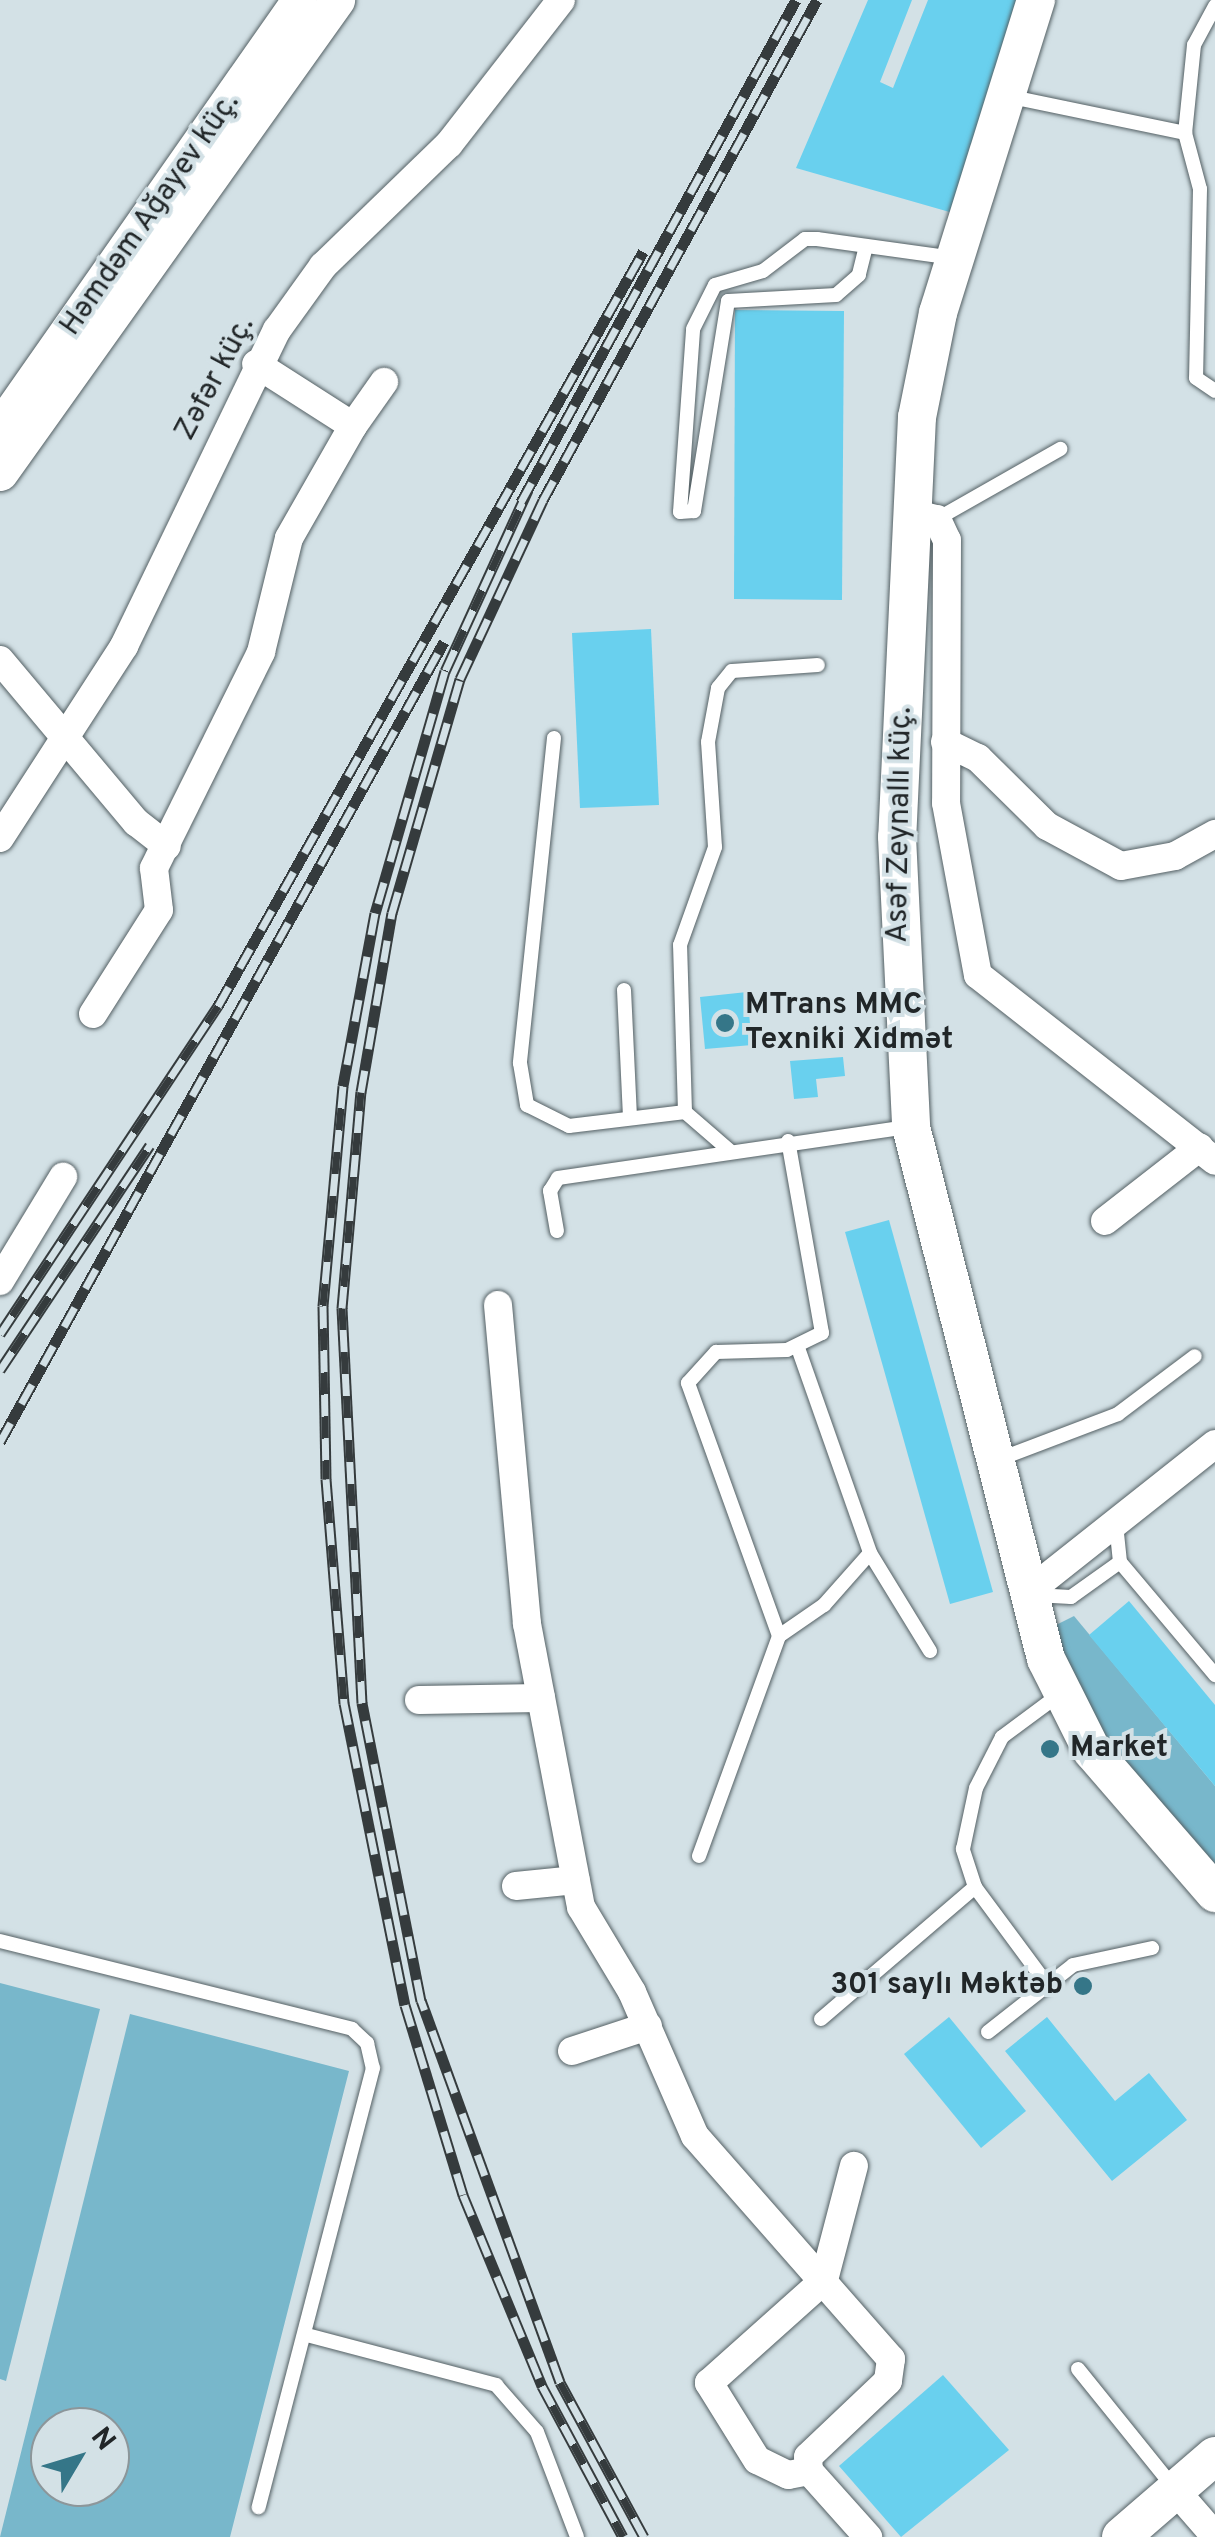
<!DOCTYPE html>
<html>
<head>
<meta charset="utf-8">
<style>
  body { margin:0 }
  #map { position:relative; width:1215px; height:2537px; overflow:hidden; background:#d3e1e6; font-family:Overpass,sans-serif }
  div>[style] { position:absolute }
  .green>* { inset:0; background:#78b7cb }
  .building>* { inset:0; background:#69d0ee }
  .roads { filter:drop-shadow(0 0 2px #546064) drop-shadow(0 0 2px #546064) }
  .service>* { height:14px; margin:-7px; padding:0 7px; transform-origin:7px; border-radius:7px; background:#fff }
  .minor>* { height:28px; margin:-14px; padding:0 14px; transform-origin:14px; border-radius:14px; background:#fff }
  .tertiary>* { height:35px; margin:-17.5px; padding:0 17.5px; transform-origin:17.5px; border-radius:17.5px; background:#fff }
  .secondary>* { height:38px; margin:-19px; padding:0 19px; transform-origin:19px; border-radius:19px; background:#fff }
  .rail>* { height:11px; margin-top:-5.5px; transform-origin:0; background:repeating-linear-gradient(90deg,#d3e1e6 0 22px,#353b3d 0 44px); box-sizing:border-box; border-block:2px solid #353b3d }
  .dots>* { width:28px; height:28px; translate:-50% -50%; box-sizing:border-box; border:5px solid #d3e1e6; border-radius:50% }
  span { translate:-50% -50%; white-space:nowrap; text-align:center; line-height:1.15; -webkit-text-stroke:8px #d3e1e6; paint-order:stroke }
  .street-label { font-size:30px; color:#212628 }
  .poi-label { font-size:30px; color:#212628; font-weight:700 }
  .left { translate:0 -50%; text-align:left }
  .right { translate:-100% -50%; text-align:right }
  .north { position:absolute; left:30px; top:2407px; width:100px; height:100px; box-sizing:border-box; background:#d3e1e6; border:2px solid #8c969a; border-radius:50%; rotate:52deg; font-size:28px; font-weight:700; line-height:40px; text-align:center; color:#212628 }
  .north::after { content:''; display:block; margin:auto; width:35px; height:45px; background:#357688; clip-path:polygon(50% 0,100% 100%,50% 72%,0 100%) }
</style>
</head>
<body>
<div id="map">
  <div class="green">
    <i style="clip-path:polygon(1074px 1616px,1215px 1786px,1215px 1867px,1105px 1738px,1079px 1692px,1052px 1627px)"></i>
    <i style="clip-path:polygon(0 1983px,100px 2009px,6px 2381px,0 2379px)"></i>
    <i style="clip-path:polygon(evenodd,130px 2014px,349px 2071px,230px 2537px,0 2537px,130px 2014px,50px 2427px,110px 2427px,110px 2487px,50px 2487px,50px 2427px)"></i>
  </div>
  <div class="building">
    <i style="clip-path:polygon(868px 0,912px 0,880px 82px,893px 88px,928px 0,1016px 0,953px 213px,796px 168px)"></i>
    <i style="clip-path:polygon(735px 310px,844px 311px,842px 600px,734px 599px)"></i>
    <i style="clip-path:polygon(651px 629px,659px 805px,580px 808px,572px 633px)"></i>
    <i style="clip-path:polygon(747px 992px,752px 1045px,705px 1049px,700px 997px)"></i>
    <i style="clip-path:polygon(843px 1057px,845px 1076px,816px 1079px,818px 1097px,794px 1099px,790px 1061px)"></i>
    <i style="clip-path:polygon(889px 1220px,993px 1592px,950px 1604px,845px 1232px)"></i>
    <i style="clip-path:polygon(1129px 1601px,1215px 1705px,1215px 1786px,1089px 1635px)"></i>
    <i style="clip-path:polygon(949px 2017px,1026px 2111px,981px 2148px,904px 2054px)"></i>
    <i style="clip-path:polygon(1047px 2017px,1115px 2101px,1149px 2073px,1187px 2120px,1112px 2181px,1005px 2051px)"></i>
    <i style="clip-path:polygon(943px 2375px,1009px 2450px,901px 2537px,839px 2466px)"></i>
  </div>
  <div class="roads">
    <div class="service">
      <i style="left:1215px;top:6px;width:44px;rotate:118.3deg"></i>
      <i style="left:1194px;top:45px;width:88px;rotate:95.8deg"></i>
      <i style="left:1185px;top:133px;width:58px;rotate:75deg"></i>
      <i style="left:1200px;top:189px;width:189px;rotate:91.2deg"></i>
      <i style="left:1196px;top:378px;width:23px;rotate:34deg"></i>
      <i style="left:1007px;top:96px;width:182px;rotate:11.7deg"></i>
      <i style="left:866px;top:246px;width:30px;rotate:104deg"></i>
      <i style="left:859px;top:275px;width:30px;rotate:139deg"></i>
      <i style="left:836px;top:295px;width:108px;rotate:176.8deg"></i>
      <i style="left:728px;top:301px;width:213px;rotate:99.2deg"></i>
      <i style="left:694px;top:511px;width:14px;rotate:176deg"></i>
      <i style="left:680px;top:512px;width:183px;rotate:-85.9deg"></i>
      <i style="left:693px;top:329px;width:49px;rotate:-63.4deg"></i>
      <i style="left:715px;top:285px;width:50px;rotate:-16.3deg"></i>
      <i style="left:763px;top:271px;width:53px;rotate:-37.3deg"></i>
      <i style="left:805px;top:239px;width:12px"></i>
      <i style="left:817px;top:239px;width:138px;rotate:7.9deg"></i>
      <i style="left:937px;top:519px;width:142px;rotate:-29.6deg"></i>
      <i style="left:554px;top:738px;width:327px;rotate:96deg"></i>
      <i style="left:520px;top:1063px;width:43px;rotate:80.5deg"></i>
      <i style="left:527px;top:1105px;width:47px;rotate:26.6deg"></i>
      <i style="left:569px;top:1126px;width:117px;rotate:-6.9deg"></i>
      <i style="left:685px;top:1112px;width:60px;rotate:40.9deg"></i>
      <i style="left:624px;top:990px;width:128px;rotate:87.3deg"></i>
      <i style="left:685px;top:1112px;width:167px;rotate:-91.7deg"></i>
      <i style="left:680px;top:945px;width:104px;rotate:-70.3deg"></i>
      <i style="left:715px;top:847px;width:105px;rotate:-93.8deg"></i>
      <i style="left:708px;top:742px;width:55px;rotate:-79.5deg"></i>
      <i style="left:718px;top:688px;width:22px;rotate:-51deg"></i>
      <i style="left:732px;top:671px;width:86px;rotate:-4deg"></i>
      <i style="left:557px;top:1231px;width:41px;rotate:-99.9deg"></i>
      <i style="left:550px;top:1191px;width:15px;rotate:-58deg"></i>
      <i style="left:558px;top:1178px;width:353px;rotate:-8.3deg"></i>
      <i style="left:798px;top:1348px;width:217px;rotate:70.6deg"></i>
      <i style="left:870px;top:1553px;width:115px;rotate:58.5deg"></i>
      <i style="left:997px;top:1460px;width:129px;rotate:-20.8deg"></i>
      <i style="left:1118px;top:1414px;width:96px;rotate:-37deg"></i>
      <i style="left:1116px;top:1524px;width:38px;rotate:84deg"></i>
      <i style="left:1120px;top:1562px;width:148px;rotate:49.9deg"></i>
      <i style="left:1034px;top:1595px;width:37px;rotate:3deg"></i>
      <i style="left:1071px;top:1597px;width:60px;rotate:-35.5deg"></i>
      <i style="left:779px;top:1636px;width:55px;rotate:-34.6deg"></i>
      <i style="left:824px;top:1605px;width:69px;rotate:-48.5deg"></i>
      <i style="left:699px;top:1856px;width:234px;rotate:-70deg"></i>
      <i style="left:779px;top:1636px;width:269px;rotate:-109.8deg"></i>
      <i style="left:688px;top:1383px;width:42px;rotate:-47.9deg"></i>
      <i style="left:716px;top:1352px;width:71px;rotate:-1.6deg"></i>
      <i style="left:787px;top:1350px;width:39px;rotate:-26deg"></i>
      <i style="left:822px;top:1333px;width:195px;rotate:-100deg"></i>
      <i style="left:0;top:1941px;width:363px;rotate:14deg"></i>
      <i style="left:352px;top:2029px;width:21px;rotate:43deg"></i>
      <i style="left:367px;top:2043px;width:26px;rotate:77deg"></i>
      <i style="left:373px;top:2068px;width:454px;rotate:104.6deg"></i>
      <i style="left:1046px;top:1983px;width:119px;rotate:-126.5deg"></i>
      <i style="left:975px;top:1887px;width:40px;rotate:-108deg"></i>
      <i style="left:963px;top:1849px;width:62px;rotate:-78deg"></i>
      <i style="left:976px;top:1788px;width:57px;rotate:-63deg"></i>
      <i style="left:1002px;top:1737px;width:72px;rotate:-36.6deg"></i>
      <i style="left:821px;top:2019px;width:203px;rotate:-40.6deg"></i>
      <i style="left:988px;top:2032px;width:108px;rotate:-38.2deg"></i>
      <i style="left:1073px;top:1965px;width:81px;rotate:-12.1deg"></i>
      <i style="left:307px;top:2335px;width:196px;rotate:14.8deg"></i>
      <i style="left:496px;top:2385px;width:62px;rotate:48.9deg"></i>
      <i style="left:537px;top:2432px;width:112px;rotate:69.1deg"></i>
      <i style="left:1078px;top:2369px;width:154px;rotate:51.1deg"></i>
    </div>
    <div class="minor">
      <i style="left:353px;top:426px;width:54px;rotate:-54.8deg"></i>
      <i style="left:908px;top:512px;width:30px;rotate:14deg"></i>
      <i style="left:937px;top:519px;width:23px;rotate:65deg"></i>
      <i style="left:947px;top:540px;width:263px;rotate:90.2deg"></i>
      <i style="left:946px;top:803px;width:175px;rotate:79.5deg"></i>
      <i style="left:978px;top:975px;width:301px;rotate:38.1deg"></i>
      <i style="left:0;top:660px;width:212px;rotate:50deg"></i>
      <i style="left:136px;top:822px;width:39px;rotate:38deg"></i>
      <i style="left:945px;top:742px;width:37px;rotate:26deg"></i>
      <i style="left:978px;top:758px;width:97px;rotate:44.6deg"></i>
      <i style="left:1047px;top:826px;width:84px;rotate:28.4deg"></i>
      <i style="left:1121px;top:866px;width:55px;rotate:-10.5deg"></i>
      <i style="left:1175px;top:856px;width:46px;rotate:-28.8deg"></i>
      <i style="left:0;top:838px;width:229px;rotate:-57.1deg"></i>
      <i style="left:124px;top:646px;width:351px;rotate:-64.2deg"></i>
      <i style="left:277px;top:330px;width:79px;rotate:-54.3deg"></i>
      <i style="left:323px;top:266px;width:175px;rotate:-44.1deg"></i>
      <i style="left:449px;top:144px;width:182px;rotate:-52.1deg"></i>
      <i style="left:93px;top:1014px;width:123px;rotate:-57.6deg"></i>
      <i style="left:159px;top:910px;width:42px;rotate:-96.8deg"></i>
      <i style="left:154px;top:868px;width:241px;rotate:-63.6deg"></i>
      <i style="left:261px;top:652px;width:117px;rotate:-76.2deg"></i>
      <i style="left:289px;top:538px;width:129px;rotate:-60.3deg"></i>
      <i style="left:353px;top:426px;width:115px;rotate:-147.4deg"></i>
      <i style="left:1105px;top:1221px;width:120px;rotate:-37.9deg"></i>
      <i style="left:0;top:1281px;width:122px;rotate:-58.8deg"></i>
      <i style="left:498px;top:1305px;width:320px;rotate:84.8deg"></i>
      <i style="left:527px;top:1624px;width:288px;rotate:79.2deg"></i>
      <i style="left:581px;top:1907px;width:99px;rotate:59deg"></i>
      <i style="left:632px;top:1992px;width:157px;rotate:66.4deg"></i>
      <i style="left:695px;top:2136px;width:297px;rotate:48.7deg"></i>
      <i style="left:891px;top:2359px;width:22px;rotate:98deg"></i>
      <i style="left:888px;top:2381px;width:110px;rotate:136.5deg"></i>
      <i style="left:808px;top:2457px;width:14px;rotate:86deg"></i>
      <i style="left:809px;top:2471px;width:89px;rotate:48.2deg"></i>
      <i style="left:1027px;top:1593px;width:240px;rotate:-38.4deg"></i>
      <i style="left:419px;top:1700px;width:122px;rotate:-0.9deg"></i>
      <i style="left:516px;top:1886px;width:60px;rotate:-5.7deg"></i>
      <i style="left:572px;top:2051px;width:80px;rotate:-18.2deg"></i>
      <i style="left:809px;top:2471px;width:21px;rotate:169deg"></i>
      <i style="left:788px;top:2475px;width:34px;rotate:-154deg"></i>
      <i style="left:757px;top:2460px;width:91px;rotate:-121.9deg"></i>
      <i style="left:709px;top:2383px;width:154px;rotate:-41.8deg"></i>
      <i style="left:824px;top:2280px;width:118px;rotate:-75.3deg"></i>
      <i style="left:1175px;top:2490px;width:61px;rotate:49deg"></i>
    </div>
    <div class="tertiary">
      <i style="left:0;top:427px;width:521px;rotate:-55deg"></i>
      <i style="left:0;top:473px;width:581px;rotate:-54.53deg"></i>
    </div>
    <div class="secondary">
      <i style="left:1036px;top:0;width:328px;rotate:107.4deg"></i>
      <i style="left:938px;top:313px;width:106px;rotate:101.4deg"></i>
      <i style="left:917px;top:417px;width:420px;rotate:92.7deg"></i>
      <i style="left:897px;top:837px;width:290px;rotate:87.2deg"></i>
      <i style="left:911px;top:1127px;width:549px;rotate:75.76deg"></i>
      <i style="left:1046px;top:1659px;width:103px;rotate:63.4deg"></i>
      <i style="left:1092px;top:1751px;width:188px;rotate:49.1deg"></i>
      <i style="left:1121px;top:2537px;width:124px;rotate:-40.8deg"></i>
    </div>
  </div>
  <div class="rail">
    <i style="left:528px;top:490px;width:199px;rotate:114.6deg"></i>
    <i style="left:445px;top:671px;width:252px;rotate:106.1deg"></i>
    <i style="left:375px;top:913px;width:176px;rotate:100.5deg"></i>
    <i style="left:343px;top:1086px;width:221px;rotate:95.2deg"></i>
    <i style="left:323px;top:1306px;width:173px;rotate:89deg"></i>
    <i style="left:326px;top:1479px;width:225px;rotate:85.4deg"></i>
    <i style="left:344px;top:1703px;width:308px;rotate:78.6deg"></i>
    <i style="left:405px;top:2005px;width:199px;rotate:73deg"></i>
    <i style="left:463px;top:2195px;width:207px;rotate:67.5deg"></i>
    <i style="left:542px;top:2386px;width:171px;rotate:61.8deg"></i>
    <i style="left:521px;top:502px;width:572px;rotate:-61.29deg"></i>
    <i style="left:0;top:1334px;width:394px;rotate:-56.4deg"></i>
    <i style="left:218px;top:1006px;width:866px;rotate:-60.59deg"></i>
    <i style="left:0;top:1370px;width:270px;rotate:-56.3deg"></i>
    <i style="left:0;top:1442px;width:915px;rotate:-60.97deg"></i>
    <i style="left:644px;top:2537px;width:176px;rotate:-118.5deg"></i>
    <i style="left:560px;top:2382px;width:406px;rotate:-110deg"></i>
    <i style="left:421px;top:2001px;width:304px;rotate:-101.2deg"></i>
    <i style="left:362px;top:1703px;width:396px;rotate:-92.9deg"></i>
    <i style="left:342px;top:1308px;width:217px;rotate:-85deg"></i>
    <i style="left:361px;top:1092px;width:182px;rotate:-80.2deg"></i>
    <i style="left:392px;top:913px;width:244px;rotate:-73.8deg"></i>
    <i style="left:460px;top:679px;width:197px;rotate:-65.1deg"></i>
    <i style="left:543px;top:500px;width:570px;rotate:-61.28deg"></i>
  </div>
  <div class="dots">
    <i style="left:725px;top:1023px;background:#357688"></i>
    <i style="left:1050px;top:1749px;background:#357688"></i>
    <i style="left:1083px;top:1986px;background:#357688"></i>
  </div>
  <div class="street-label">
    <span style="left:151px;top:215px;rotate:-55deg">Həmdəm Ağayev küç.</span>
    <span style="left:216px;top:379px;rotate:-62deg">Zəfər küç.</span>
    <span style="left:901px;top:825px;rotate:-89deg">Asəf Zeynallı küç.</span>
  </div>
  <div class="poi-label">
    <span class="left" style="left:745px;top:1023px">MTrans MMC<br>Texniki Xidmət</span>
    <span class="left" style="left:1070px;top:1749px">Market</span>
    <span class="right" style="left:1063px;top:1986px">301 saylı Məktəb</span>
  </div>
  <div class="north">N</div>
</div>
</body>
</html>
